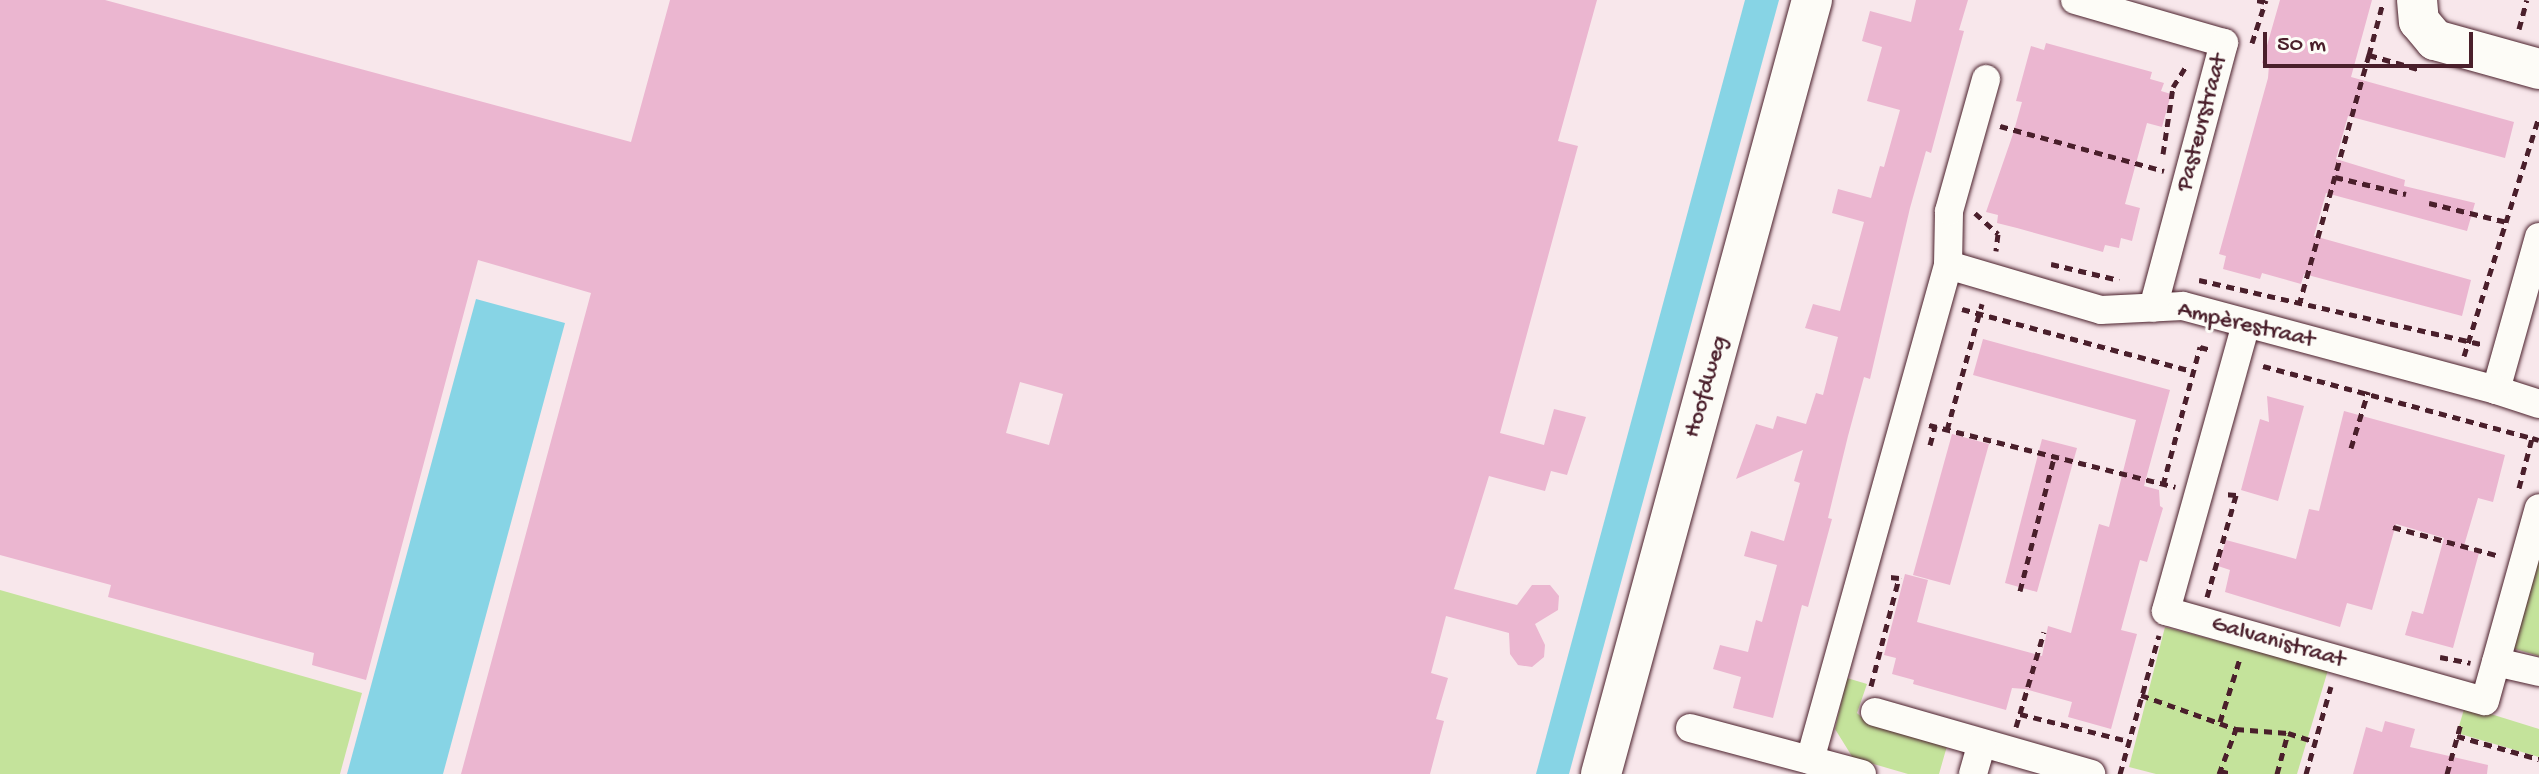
<!DOCTYPE html>
<html>
<head>
<meta charset="utf-8">
<style>
  body { margin:0 }
  #map { position:relative; width:2539px; height:774px; overflow:hidden; background:#f8e7eb; font-family:"Gochi Hand",sans-serif }
  div>[style] { position:absolute }
  .green>* { inset:0; background:#c4e39b }
  .water>* { inset:0; background:#87d4e5 }
  .building>* { inset:0; background:#ebb6d0 }
  .path>* { height:5px; margin-top:-2.5px; transform-origin:0; background:repeating-linear-gradient(90deg,#4a1f2b 0 8px,transparent 0 14px) }
  .roads { filter:drop-shadow(0 0 2px #4a1f2b) drop-shadow(0 0 2px #4a1f2b) }
  .street>* { height:28px; margin:-14px; padding:0 14px; transform-origin:14px; border-radius:14px; background:#fdfcf7 }
  .secondary>* { height:40px; margin:-20px; padding:0 20px; transform-origin:20px; border-radius:20px; background:#fdfcf7 }
  span { translate:-50% -50%; white-space:nowrap; text-align:center; line-height:1.15; -webkit-text-stroke:6px #fdfcf7; paint-order:stroke }
  .street-label { font-size:24px; color:#4a1f2b }
  .scale { position:absolute; left:2263px; top:32px; width:210px; height:36px; box-sizing:border-box; border:4px solid #4a1f2b; border-top:0; padding-left:10px; font-size:24px; line-height:28px; white-space:nowrap; color:#4a1f2b; -webkit-text-stroke:6px #fdfcf7; paint-order:stroke }
</style>
</head>
<body>
<div id="map">
  <div class="green">
    <i style="clip-path:polygon(2539px 556px,2539px 656px,2512px 648px)"></i>
    <i style="clip-path:polygon(0 590px,362px 693px,340px 774px,0 774px)"></i>
    <i style="clip-path:polygon(2165px 627px,2328px 670px,2297px 774px,2156px 774px,2129px 767px)"></i>
    <i style="clip-path:polygon(1847px 678px,1867px 684px,1857px 713px,1870px 725px,1947px 746px,1939px 774px,1908px 774px,1853px 758px,1835px 729px)"></i>
    <i style="clip-path:polygon(2465px 706px,2539px 729px,2539px 757px,2457px 733px)"></i>
  </div>
  <div class="water">
    <i style="clip-path:polygon(1745px 0,1779px 0,1569px 774px,1536px 774px)"></i>
    <i style="clip-path:polygon(476px 299px,565px 323px,443px 774px,347px 774px)"></i>
  </div>
  <div class="building">
    <i style="clip-path:polygon(evenodd,0 0,105px 0,631px 142px,670px 0,1597px 0,1558px 141px,1578px 146px,1500px 433px,1544px 445px,1554px 409px,1586px 417px,1567px 475px,1551px 471px,1545px 491px,1489px 476px,1454px 589px,1517px 605px,1532px 585px,1550px 585px,1559px 596px,1558px 610px,1535px 624px,1545px 645px,1544px 657px,1532px 667px,1518px 665px,1510px 654px,1509px 633px,1446px 616px,1431px 673px,1448px 678px,1436px 719px,1444px 721px,1430px 774px,461px 774px,591px 293px,478px 260px,366px 680px,312px 665px,314px 653px,108px 597px,111px 585px,0 555px,0 0,1020px 382px,1063px 394px,1049px 445px,1006px 433px,1020px 382px)"></i>
    <i style="clip-path:polygon(1916px 0,1968px 0,1959px 30px,1964px 31px,1931px 153px,1926px 151px,1910px 208px,1870px 379px,1864px 377px,1848px 436px,1828px 518px,1832px 519px,1808px 607px,1802px 605px,1773px 718px,1733px 708px,1741px 677px,1713px 669px,1720px 645px,1748px 652px,1756px 620px,1762px 622px,1777px 565px,1744px 556px,1751px 531px,1784px 541px,1800px 483px,1794px 481px,1803px 450px,1736px 479px,1756px 424px,1773px 429px,1777px 416px,1806px 424px,1816px 393px,1823px 395px,1838px 337px,1805px 328px,1813px 304px,1840px 311px,1864px 222px,1832px 213px,1838px 189px,1871px 198px,1880px 166px,1884px 167px,1900px 110px,1867px 101px,1882px 47px,1862px 41px,1870px 11px,1911px 22px)"></i>
    <i style="clip-path:polygon(2280px 0,2372px 0,2351px 77px,2514px 122px,2505px 158px,2348px 116px,2336px 159px,2405px 180px,2404px 186px,2475px 203px,2467px 231px,2326px 193px,2314px 236px,2471px 280px,2462px 316px,2304px 274px,2301px 284px,2262px 273px,2260px 279px,2223px 269px,2226px 256px,2219px 254px,2268px 78px,2269px 65px,2262px 63px)"></i>
    <i style="clip-path:polygon(2046px 43px,2152px 72px,2150px 79px,2164px 83px,2161px 91px,2171px 94px,2162px 127px,2147px 123px,2125px 204px,2140px 208px,2132px 241px,2121px 238px,2119px 248px,2105px 245px,2103px 252px,2017px 228px,1997px 223px,1998px 215px,1986px 212px,2013px 134px,2022px 102px,2016px 101px,2031px 46px,2044px 50px)"></i>
    <i style="clip-path:polygon(1983px 339px,2170px 390px,2144px 486px,2159px 490px,2160px 506px,2163px 508px,2147px 562px,2140px 560px,2121px 630px,2137px 634px,2111px 729px,2068px 717px,2072px 702px,2025px 689px,2012px 688px,2006px 710px,1913px 684px,1914px 680px,1892px 674px,1896px 658px,1884px 655px,1905px 574px,1928px 580px,1917px 622px,2042px 656px,2048px 626px,2071px 633px,2099px 524px,2109px 527px,2136px 420px,1973px 375px)"></i>
    <i style="clip-path:polygon(2267px 396px,2304px 406px,2278px 501px,2241px 490px,2260px 419px,2269px 422px)"></i>
    <i style="clip-path:polygon(2344px 411px,2505px 455px,2493px 502px,2478px 498px,2463px 549px,2479px 553px,2453px 648px,2405px 635px,2412px 611px,2423px 614px,2444px 538px,2396px 524px,2372px 610px,2347px 603px,2340px 627px,2225px 592px,2230px 570px,2218px 566px,2226px 540px,2296px 559px,2309px 509px,2319px 511px)"></i>
    <i style="clip-path:polygon(1952px 434px,1989px 444px,1950px 585px,1913px 575px)"></i>
    <i style="clip-path:polygon(2042px 439px,2077px 448px,2037px 592px,2005px 583px)"></i>
    <i style="clip-path:polygon(2385px 721px,2415px 729px,2410px 747px,2488px 765px,2487px 774px,2353px 774px,2366px 727px,2382px 732px)"></i>
  </div>
  <div class="path">
    <i style="left:2257px;top:0;width:8px;rotate:14deg"></i>
    <i style="left:2519px;top:29px;width:30px;rotate:-75deg"></i>
    <i style="left:2252px;top:43px;width:45px;rotate:-72deg"></i>
    <i style="left:2369px;top:55px;width:51px;rotate:-75.1deg"></i>
    <i style="left:2000px;top:126px;width:170px;rotate:15.3deg"></i>
    <i style="left:2163px;top:154px;width:68px;rotate:-81.5deg"></i>
    <i style="left:2173px;top:87px;width:26px;rotate:-58deg"></i>
    <i style="left:2335px;top:177px;width:73px;rotate:13.5deg"></i>
    <i style="left:2429px;top:203px;width:80px;rotate:13.7deg"></i>
    <i style="left:1975px;top:213px;width:31px;rotate:42deg"></i>
    <i style="left:1998px;top:234px;width:17px;rotate:97deg"></i>
    <i style="left:2051px;top:264px;width:70px;rotate:13.2deg"></i>
    <i style="left:2199px;top:280px;width:289px;rotate:12.8deg"></i>
    <i style="left:2299px;top:305px;width:260px;rotate:-74.4deg"></i>
    <i style="left:2369px;top:55px;width:51px;rotate:15.9deg"></i>
    <i style="left:1962px;top:309px;width:238px;rotate:15.1deg"></i>
    <i style="left:2464px;top:356px;width:250px;rotate:-72.6deg"></i>
    <i style="left:2263px;top:366px;width:278px;rotate:15deg"></i>
    <i style="left:1929px;top:425px;width:254px;rotate:14.1deg"></i>
    <i style="left:1947px;top:430px;width:131px;rotate:-74.5deg"></i>
    <i style="left:1930px;top:445px;width:20px;rotate:-75deg"></i>
    <i style="left:2351px;top:448px;width:59px;rotate:-73.1deg"></i>
    <i style="left:2163px;top:485px;width:143px;rotate:-75deg"></i>
    <i style="left:2200px;top:347px;width:11px;rotate:15deg"></i>
    <i style="left:2519px;top:488px;width:52px;rotate:-75.4deg"></i>
    <i style="left:2532px;top:438px;width:7px;rotate:16deg"></i>
    <i style="left:2393px;top:527px;width:111px;rotate:15.2deg"></i>
    <i style="left:2020px;top:591px;width:137px;rotate:-75.7deg"></i>
    <i style="left:2207px;top:597px;width:106px;rotate:-74.1deg"></i>
    <i style="left:2236px;top:495px;width:12px;rotate:-175deg"></i>
    <i style="left:2440px;top:657px;width:31px;rotate:11deg"></i>
    <i style="left:1871px;top:686px;width:112px;rotate:-75.5deg"></i>
    <i style="left:1899px;top:578px;width:9px;rotate:-174deg"></i>
    <i style="left:2141px;top:695px;width:101px;rotate:19.7deg"></i>
    <i style="left:2020px;top:714px;width:111px;rotate:14deg"></i>
    <i style="left:2220px;top:722px;width:67px;rotate:-72.6deg"></i>
    <i style="left:2016px;top:727px;width:99px;rotate:-73.6deg"></i>
    <i style="left:2457px;top:736px;width:85px;rotate:15.7deg"></i>
    <i style="left:2220px;top:771px;width:12px;rotate:14deg"></i>
    <i style="left:2120px;top:774px;width:144px;rotate:-74.3deg"></i>
    <i style="left:2219px;top:774px;width:48px;rotate:-69.3deg"></i>
    <i style="left:2236px;top:729px;width:52px;rotate:4.4deg"></i>
    <i style="left:2277px;top:774px;width:42px;rotate:-75deg"></i>
    <i style="left:2288px;top:733px;width:29px;rotate:18deg"></i>
    <i style="left:2306px;top:774px;width:91px;rotate:-74.1deg"></i>
    <i style="left:2447px;top:774px;width:53px;rotate:-74.6deg"></i>
  </div>
  <div class="roads">
    <div class="street">
      <i style="left:2075px;top:0;width:155px;rotate:16.1deg"></i>
      <i style="left:2224px;top:43px;width:274px;rotate:105deg"></i>
      <i style="left:2539px;top:237px;width:159px;rotate:105.7deg"></i>
      <i style="left:2496px;top:390px;width:45px;rotate:18deg"></i>
      <i style="left:1948px;top:265px;width:159px;rotate:16.4deg"></i>
      <i style="left:2101px;top:310px;width:82px;rotate:-2.8deg"></i>
      <i style="left:2183px;top:306px;width:324px;rotate:15deg"></i>
      <i style="left:2246px;top:324px;width:298px;rotate:105.6deg"></i>
      <i style="left:2166px;top:611px;width:331px;rotate:15.8deg"></i>
      <i style="left:2485px;top:701px;width:200px;rotate:-74.4deg"></i>
      <i style="left:2496px;top:662px;width:44px;rotate:13.1deg"></i>
      <i style="left:1875px;top:712px;width:225px;rotate:16deg"></i>
      <i style="left:1690px;top:728px;width:178px;rotate:15deg"></i>
      <i style="left:1810px;top:760px;width:514px;rotate:-74.42deg"></i>
      <i style="left:1948px;top:265px;width:54px;rotate:-88.9deg"></i>
      <i style="left:1949px;top:211px;width:137px;rotate:-74.3deg"></i>
      <i style="left:1973px;top:774px;width:32px;rotate:-74deg"></i>
    </div>
    <div class="secondary">
      <i style="left:2417px;top:0;width:21px;rotate:85deg"></i>
      <i style="left:2419px;top:21px;width:25px;rotate:50deg"></i>
      <i style="left:2435px;top:40px;width:108px;rotate:15.6deg"></i>
      <i style="left:1601px;top:774px;width:802px;rotate:-74.75deg"></i>
    </div>
  </div>
  <div class="street-label">
    <span style="left:2203px;top:123px;rotate:-75deg">Pasteurstraat</span>
    <span style="left:2246px;top:326px;rotate:13deg">Ampèrestraat</span>
    <span style="left:1707px;top:387px;rotate:-74deg">Hoofdweg</span>
    <span style="left:2278px;top:643px;rotate:16deg">Galvanistraat</span>
  </div>
  <div class="scale">50 m</div>
</div>
</body>
</html>
